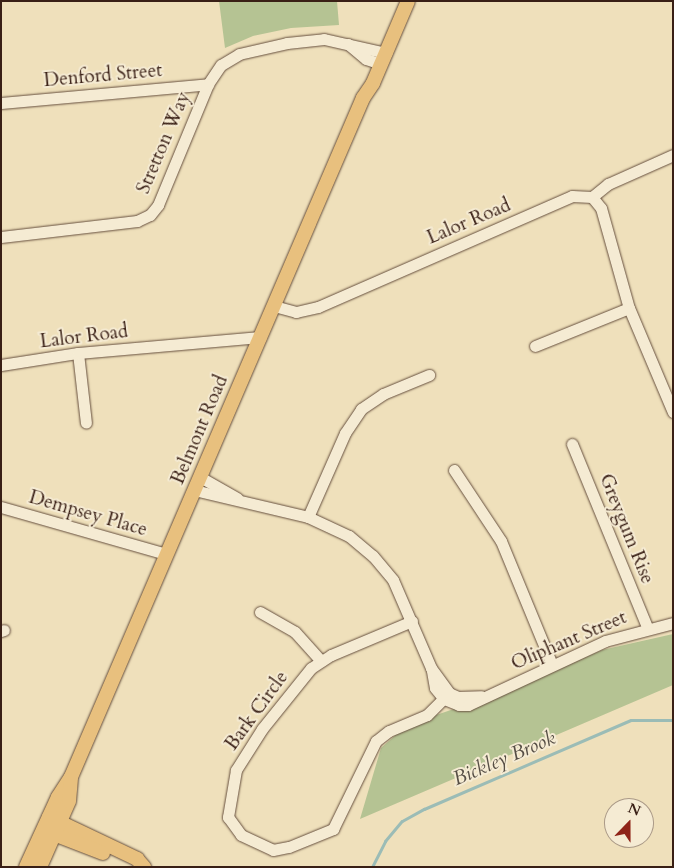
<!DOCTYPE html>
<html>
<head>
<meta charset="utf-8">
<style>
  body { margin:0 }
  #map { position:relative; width:674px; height:868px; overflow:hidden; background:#efe0bb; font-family:Cardo,serif }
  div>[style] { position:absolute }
  .green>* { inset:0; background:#b5c393 }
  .stream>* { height:3px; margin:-1.5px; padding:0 1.5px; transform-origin:1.5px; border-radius:1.5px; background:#9bbcb6 }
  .roads { filter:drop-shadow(0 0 1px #664f3e) drop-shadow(0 0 1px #664f3e) }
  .minor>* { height:11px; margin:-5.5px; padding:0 5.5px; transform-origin:5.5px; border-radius:5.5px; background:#f5ebd3 }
  .major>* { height:14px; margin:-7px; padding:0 7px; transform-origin:7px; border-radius:7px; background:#e8c07e }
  span { translate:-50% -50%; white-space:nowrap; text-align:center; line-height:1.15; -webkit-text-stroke:4px #f5ebd3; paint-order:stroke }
  .street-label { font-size:19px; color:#391f15 }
  .water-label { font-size:20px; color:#564e45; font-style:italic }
  .frame { position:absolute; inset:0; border:2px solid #391f15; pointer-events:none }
  .north { position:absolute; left:604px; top:798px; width:50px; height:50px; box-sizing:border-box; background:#f5ebd3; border:1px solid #aa9987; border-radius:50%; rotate:22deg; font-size:14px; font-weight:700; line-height:20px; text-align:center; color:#391f15 }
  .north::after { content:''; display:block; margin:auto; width:18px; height:22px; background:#8f2418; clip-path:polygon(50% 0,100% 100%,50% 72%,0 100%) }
</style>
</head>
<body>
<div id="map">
  <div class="green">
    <i style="clip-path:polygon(219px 1px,337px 1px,339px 25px,291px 28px,253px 36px,225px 48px)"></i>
    <i style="clip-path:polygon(673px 634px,673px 685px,360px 819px,381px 748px,407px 725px,515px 688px,602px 650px)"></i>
  </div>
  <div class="stream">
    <i style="left:372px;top:867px;width:29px;rotate:-63deg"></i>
    <i style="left:385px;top:841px;width:26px;rotate:-50deg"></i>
    <i style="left:402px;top:821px;width:25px;rotate:-29deg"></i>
    <i style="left:424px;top:809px;width:225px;rotate:-23.3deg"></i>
    <i style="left:631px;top:720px;width:42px"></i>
  </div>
  <div class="roads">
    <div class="minor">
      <i style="left:348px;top:44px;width:23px;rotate:40deg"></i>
      <i style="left:366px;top:59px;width:16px;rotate:18deg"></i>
      <i style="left:1px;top:103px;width:208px;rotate:-5.2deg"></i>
      <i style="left:592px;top:197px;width:14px;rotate:51deg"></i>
      <i style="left:601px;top:208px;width:104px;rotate:74.4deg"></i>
      <i style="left:629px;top:308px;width:113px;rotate:67.1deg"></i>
      <i style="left:1px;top:237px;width:137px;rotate:-6.7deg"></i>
      <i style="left:137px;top:221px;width:14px;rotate:-25deg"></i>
      <i style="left:150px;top:215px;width:13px;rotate:-51deg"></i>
      <i style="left:158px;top:205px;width:131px;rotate:-67.5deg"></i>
      <i style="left:208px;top:84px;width:23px;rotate:-56deg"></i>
      <i style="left:221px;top:65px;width:21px;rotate:-31deg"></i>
      <i style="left:239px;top:54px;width:49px;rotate:-12.9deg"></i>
      <i style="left:287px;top:43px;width:37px;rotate:-6deg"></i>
      <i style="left:324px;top:39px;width:64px;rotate:12.7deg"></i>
      <i style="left:274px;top:306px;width:23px;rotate:15deg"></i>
      <i style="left:296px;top:312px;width:23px;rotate:-13deg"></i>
      <i style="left:318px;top:307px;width:277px;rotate:-23.6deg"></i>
      <i style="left:572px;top:196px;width:20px;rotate:3deg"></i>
      <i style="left:592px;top:197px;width:21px;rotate:-39deg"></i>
      <i style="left:608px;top:184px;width:71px;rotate:-24deg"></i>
      <i style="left:535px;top:346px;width:101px;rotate:-22deg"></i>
      <i style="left:78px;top:353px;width:70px;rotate:83.5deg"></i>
      <i style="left:1px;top:365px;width:78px;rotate:-8.9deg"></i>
      <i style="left:78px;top:353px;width:183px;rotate:-5deg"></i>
      <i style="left:572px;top:444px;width:198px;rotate:67.7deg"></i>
      <i style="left:454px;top:470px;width:85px;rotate:56.5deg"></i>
      <i style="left:501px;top:541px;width:134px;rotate:67.6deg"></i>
      <i style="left:200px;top:477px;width:43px;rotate:29.6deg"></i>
      <i style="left:194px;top:490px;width:117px;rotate:13.3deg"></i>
      <i style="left:308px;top:517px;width:45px;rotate:24.9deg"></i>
      <i style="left:349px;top:536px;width:31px;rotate:40deg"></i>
      <i style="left:373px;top:556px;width:31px;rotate:50deg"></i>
      <i style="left:393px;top:580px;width:96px;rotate:66.6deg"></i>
      <i style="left:431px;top:668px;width:31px;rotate:54deg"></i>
      <i style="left:449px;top:693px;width:10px;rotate:24deg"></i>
      <i style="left:458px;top:697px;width:23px;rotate:-2deg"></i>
      <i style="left:1px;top:507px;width:172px;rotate:15.9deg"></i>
      <i style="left:308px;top:517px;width:92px;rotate:-66.2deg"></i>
      <i style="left:345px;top:433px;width:29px;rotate:-56deg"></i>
      <i style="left:361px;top:409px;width:27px;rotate:-34deg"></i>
      <i style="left:383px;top:394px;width:50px;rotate:-22.4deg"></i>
      <i style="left:260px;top:612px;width:40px;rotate:29.7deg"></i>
      <i style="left:295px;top:632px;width:39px;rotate:48deg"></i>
      <i style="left:412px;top:621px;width:88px;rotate:157.2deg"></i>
      <i style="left:331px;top:655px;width:24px;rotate:147deg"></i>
      <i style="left:311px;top:668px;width:78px;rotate:128.8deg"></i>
      <i style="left:262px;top:729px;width:49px;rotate:122.4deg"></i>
      <i style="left:236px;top:770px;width:48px;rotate:99.7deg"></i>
      <i style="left:228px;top:817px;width:22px;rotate:54deg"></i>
      <i style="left:241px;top:835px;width:35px;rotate:25deg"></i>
      <i style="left:273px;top:850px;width:16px;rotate:-11deg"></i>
      <i style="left:289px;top:847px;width:48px;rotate:-22.2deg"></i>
      <i style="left:333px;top:829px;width:98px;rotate:-64deg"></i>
      <i style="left:376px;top:741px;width:16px;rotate:-38deg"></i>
      <i style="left:389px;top:731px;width:41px;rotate:-22.8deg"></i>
      <i style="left:427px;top:715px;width:31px;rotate:-45deg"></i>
      <i style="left:1px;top:631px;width:3px;rotate:-18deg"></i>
      <i style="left:432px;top:671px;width:17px;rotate:80deg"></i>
      <i style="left:435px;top:688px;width:14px;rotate:51deg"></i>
      <i style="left:444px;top:699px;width:16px;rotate:22deg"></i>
      <i style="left:459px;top:705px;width:9px"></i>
      <i style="left:468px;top:705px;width:151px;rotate:-25deg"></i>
      <i style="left:605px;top:641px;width:70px;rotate:-14.8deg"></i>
    </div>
    <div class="major">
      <i style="left:49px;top:817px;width:98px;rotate:25.5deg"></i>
      <i style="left:137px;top:859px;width:11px;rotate:49deg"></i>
      <i style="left:46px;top:831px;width:61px;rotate:21.1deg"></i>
      <i style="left:26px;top:867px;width:77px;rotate:-65.4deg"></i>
      <i style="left:58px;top:797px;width:24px;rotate:-57deg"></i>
      <i style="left:71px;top:777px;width:739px;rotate:-66.73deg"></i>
      <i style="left:363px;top:98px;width:18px;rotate:-56deg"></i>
      <i style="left:373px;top:83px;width:89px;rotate:-66.9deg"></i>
      <i style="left:40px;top:867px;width:72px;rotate:-66.3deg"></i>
      <i style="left:69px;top:801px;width:21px;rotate:-85deg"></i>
    </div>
  </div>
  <div class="street-label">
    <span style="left:103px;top:76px;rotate:-5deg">Denford Street</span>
    <span style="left:164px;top:143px;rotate:-67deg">Stretton Way</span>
    <span style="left:469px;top:222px;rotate:-23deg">Lalor Road</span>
    <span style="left:84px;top:337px;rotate:-7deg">Lalor Road</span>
    <span style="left:200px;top:430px;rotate:-67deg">Belmont Road</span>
    <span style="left:88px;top:514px;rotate:16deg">Dempsey Place</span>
    <span style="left:626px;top:529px;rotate:68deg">Greygum Rise</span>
    <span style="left:569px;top:641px;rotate:-23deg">Oliphant Street</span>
    <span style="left:257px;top:711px;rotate:-54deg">Bark Circle</span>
  </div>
  <div class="water-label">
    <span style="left:504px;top:758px;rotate:-23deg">Bickley Brook</span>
  </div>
  <div class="frame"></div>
  <div class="north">N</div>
</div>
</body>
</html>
